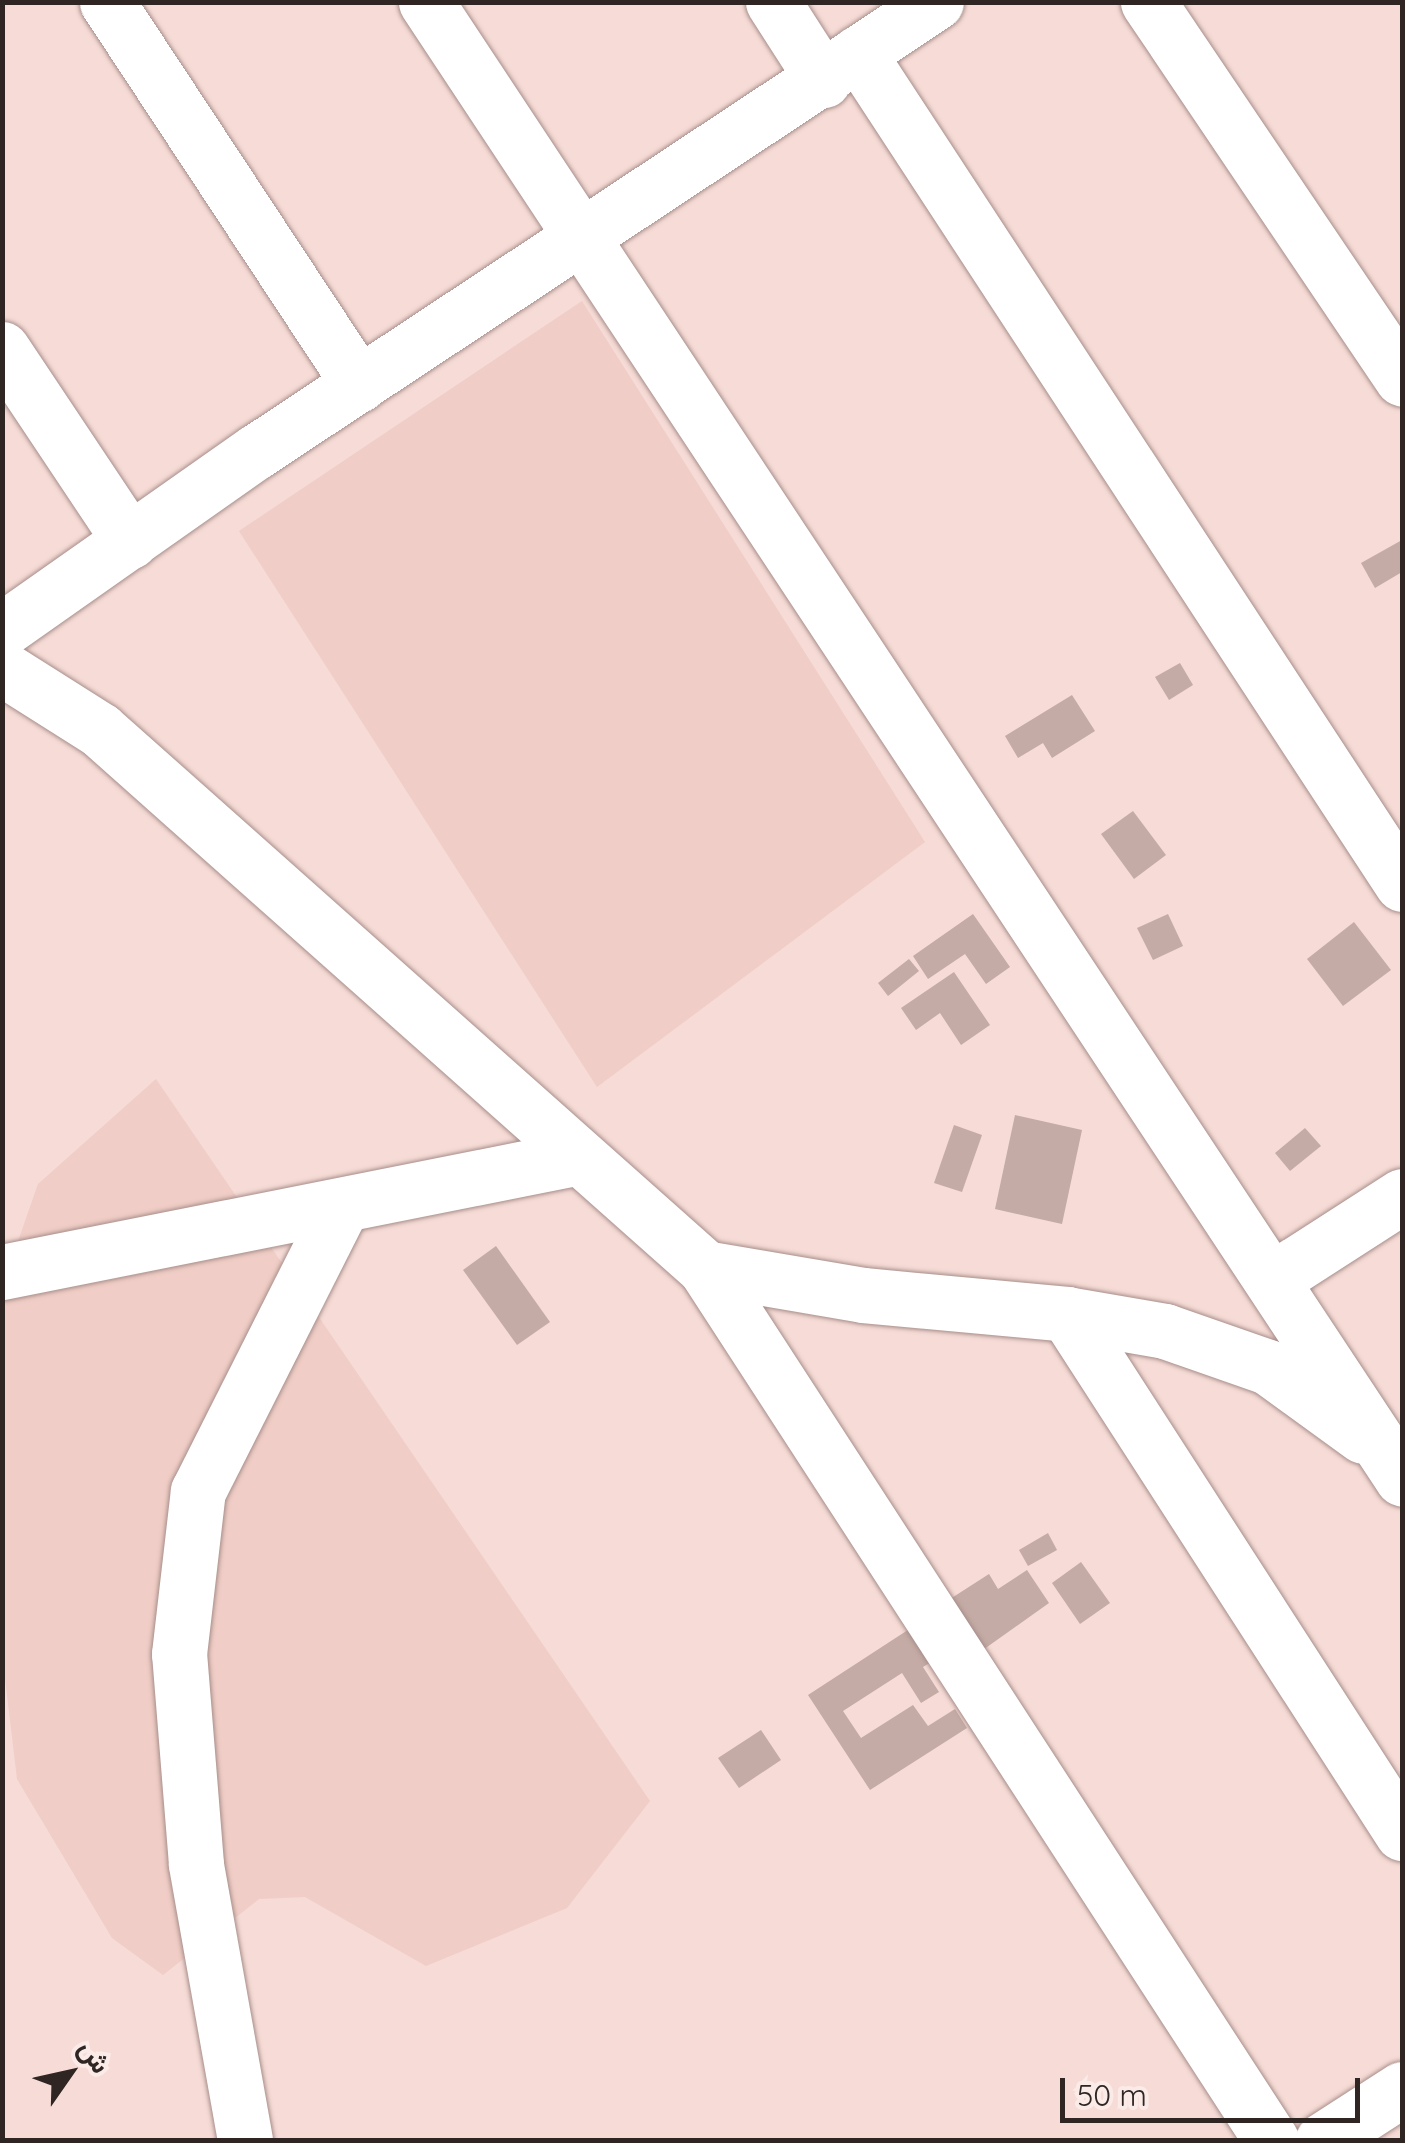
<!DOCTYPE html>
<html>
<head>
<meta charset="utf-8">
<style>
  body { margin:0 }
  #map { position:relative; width:1405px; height:2143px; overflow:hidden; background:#f6dbd6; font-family:Quicksand,Vazirmatn,sans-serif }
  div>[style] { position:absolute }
  .built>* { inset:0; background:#f0cdc6 }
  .building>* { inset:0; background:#c4aba5 }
  .roads { filter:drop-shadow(0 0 2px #a78e8a) drop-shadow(0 0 2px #a78e8a) }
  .minor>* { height:55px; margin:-27.5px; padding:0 27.5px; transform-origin:27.5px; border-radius:27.5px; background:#fff }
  span { translate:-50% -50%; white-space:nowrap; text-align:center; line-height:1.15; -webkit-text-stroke:9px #fbebe8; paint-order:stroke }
  .frame { position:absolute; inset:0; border:5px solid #2f2523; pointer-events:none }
  .north { position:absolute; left:20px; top:2023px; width:100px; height:100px; -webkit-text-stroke:8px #fbebe8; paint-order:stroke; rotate:56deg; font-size:28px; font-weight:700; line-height:40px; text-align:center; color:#2f2523 }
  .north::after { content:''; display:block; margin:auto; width:35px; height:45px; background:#2f2523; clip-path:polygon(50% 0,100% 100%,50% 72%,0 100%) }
  .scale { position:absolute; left:1060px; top:2078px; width:300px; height:45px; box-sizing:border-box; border:5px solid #2f2523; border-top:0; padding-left:12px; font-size:30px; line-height:35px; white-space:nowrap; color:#2f2523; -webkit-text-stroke:8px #fbebe8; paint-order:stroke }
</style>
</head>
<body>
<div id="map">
  <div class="built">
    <i style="clip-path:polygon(582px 301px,925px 842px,597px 1087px,239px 531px)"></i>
    <i style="clip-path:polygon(156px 1079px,650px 1801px,567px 1908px,426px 1966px,305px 1897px,259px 1899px,163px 1975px,112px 1938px,17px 1779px,2px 1653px,2px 1287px,38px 1184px)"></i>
  </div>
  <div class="building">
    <i style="clip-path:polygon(1402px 540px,1402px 572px,1375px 588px,1361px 563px)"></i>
    <i style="clip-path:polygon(1180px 663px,1193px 685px,1169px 700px,1155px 677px)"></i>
    <i style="clip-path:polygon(1072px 695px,1095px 731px,1052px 758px,1043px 743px,1018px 758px,1005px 736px)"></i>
    <i style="clip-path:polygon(1133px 811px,1166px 855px,1134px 879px,1101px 834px)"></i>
    <i style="clip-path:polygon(973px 914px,1010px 967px,986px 984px,965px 954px,928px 979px,913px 956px)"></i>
    <i style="clip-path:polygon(1168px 914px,1183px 946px,1153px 960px,1137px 928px)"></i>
    <i style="clip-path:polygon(1354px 922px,1391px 970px,1343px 1006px,1307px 959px)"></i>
    <i style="clip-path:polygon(909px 959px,919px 971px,888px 996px,878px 983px)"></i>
    <i style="clip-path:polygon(954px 972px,990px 1025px,961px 1045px,940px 1013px,916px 1030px,901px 1008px)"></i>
    <i style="clip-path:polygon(1015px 1115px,1082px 1130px,1062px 1224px,995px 1209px)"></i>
    <i style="clip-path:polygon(954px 1125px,982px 1135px,962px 1192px,934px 1183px)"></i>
    <i style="clip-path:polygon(1305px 1128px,1321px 1146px,1290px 1171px,1275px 1153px)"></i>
    <i style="clip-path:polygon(496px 1246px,550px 1322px,517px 1345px,463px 1270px)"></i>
    <i style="clip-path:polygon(1048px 1533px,1057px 1550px,1028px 1566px,1019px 1550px)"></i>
    <i style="clip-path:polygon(1081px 1562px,1110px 1603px,1080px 1624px,1052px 1583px)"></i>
    <i style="clip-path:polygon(1027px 1570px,1049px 1603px,980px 1652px,947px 1601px,989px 1574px,998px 1589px)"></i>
    <i style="clip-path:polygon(914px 1626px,936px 1659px,923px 1667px,939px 1692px,921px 1703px,902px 1673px,843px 1711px,861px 1738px,913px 1705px,928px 1726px,955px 1709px,967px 1728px,870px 1790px,808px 1695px)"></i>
    <i style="clip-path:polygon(761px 1730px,781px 1760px,739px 1788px,718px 1758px)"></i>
  </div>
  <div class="roads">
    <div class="minor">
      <i style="left:107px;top:2px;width:458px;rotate:56.6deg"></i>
      <i style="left:426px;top:2px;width:1770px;rotate:56.53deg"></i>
      <i style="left:773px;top:2px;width:93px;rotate:57.3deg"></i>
      <i style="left:1148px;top:2px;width:454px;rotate:56deg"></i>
      <i style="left:858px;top:53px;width:993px;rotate:56.79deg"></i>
      <i style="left:2px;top:349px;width:231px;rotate:56.3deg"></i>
      <i style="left:2px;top:630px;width:312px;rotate:-35.1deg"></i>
      <i style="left:257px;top:451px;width:814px;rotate:-33.48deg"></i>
      <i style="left:2px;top:668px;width:116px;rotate:32.3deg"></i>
      <i style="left:100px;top:730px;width:810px;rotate:41.65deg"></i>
      <i style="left:705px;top:1268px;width:1040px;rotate:57.01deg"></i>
      <i style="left:705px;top:1268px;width:160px;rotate:9.7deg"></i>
      <i style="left:863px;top:1295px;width:205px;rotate:5.3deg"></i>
      <i style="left:1067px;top:1314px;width:99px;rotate:9.8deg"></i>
      <i style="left:1165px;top:1331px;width:109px;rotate:19.3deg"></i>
      <i style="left:1268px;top:1367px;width:117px;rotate:36deg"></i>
      <i style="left:2px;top:1272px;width:584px;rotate:-11.25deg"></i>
      <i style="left:1276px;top:1277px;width:150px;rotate:-32.7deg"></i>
      <i style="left:1067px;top:1314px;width:618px;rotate:57.16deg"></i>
      <i style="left:245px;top:2140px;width:280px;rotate:-100.1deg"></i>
      <i style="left:196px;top:1864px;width:211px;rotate:-94.6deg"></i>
      <i style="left:179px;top:1654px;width:164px;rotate:-83.4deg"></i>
      <i style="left:198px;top:1491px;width:319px;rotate:-63.2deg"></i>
      <i style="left:1323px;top:2140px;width:94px;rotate:-32.8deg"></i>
    </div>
  </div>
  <div class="frame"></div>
  <div class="north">ش</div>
  <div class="scale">50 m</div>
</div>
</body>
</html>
